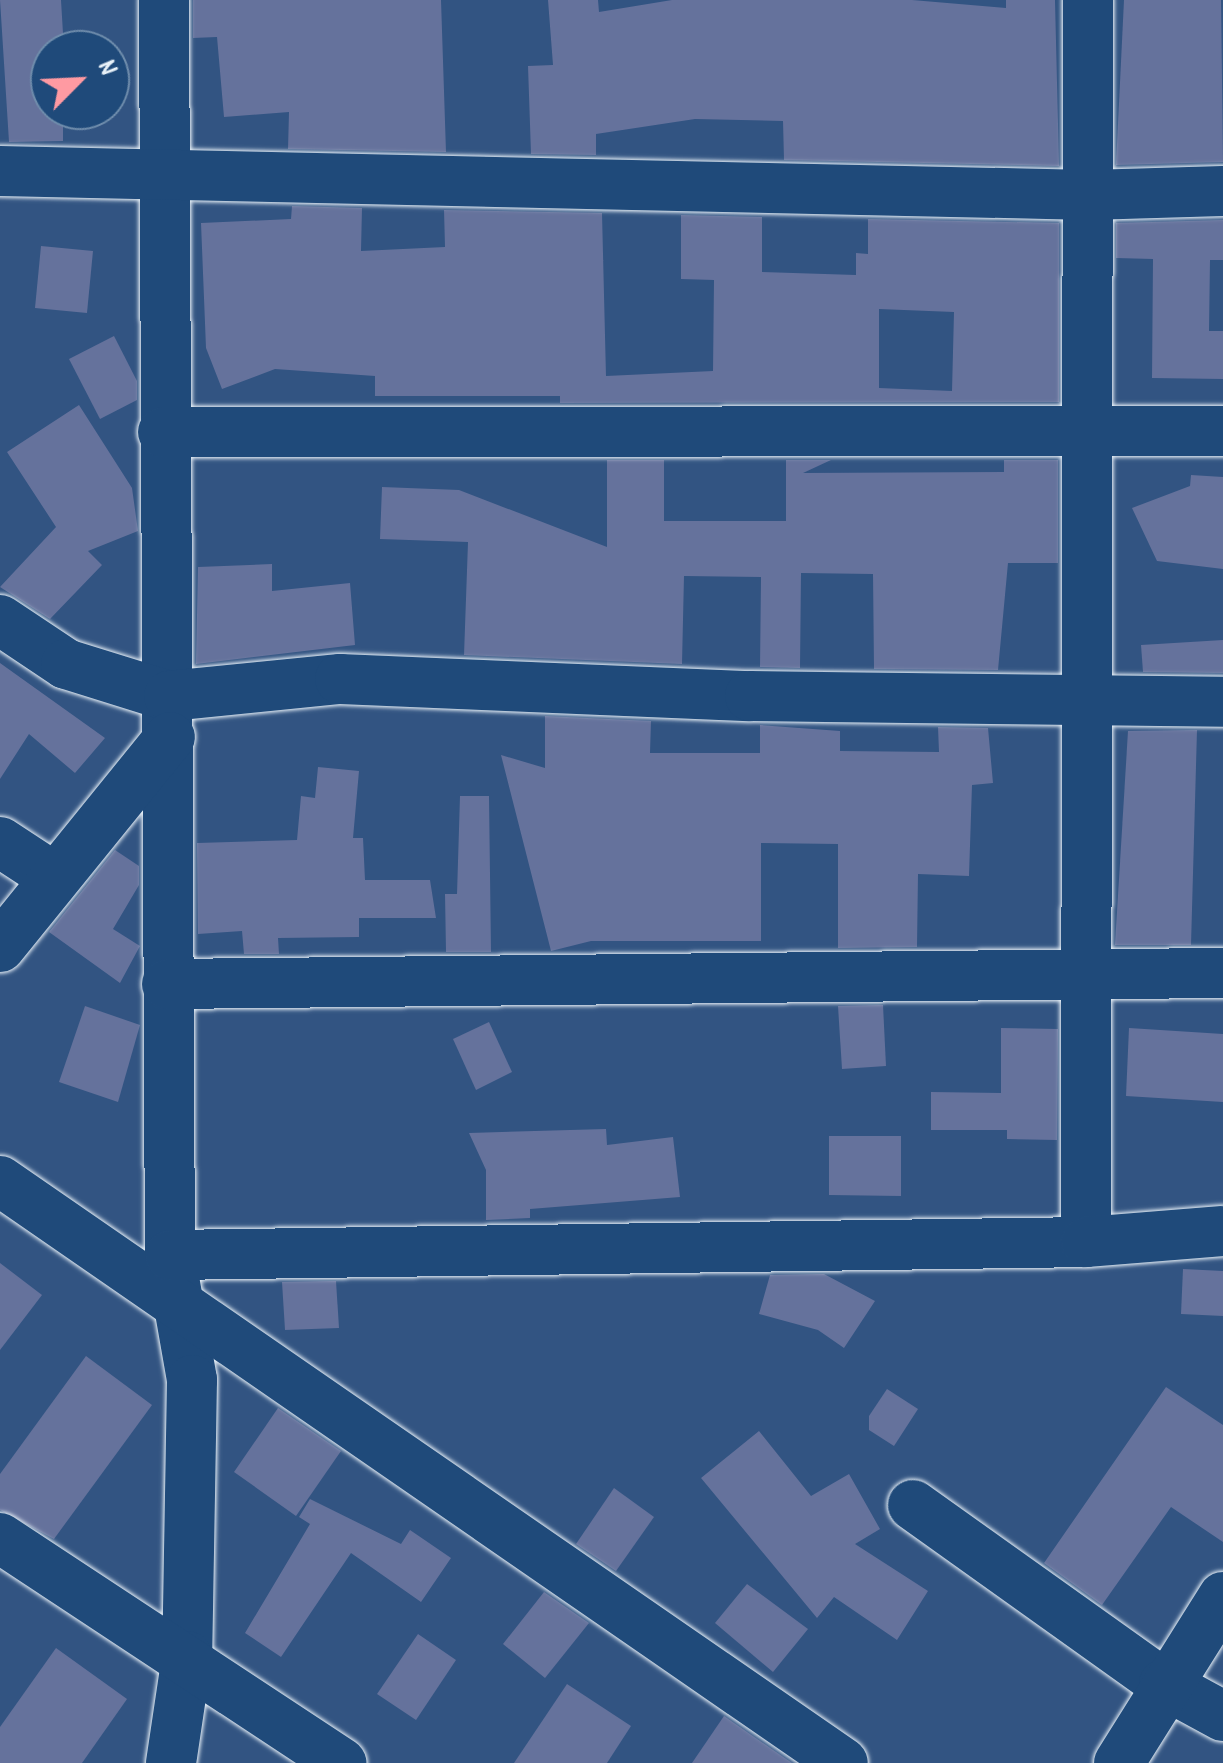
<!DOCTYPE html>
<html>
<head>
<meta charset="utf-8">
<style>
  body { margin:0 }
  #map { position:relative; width:1223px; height:1763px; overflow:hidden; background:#325482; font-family:Dekko,sans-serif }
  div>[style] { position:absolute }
  .building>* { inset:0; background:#65729c }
  .roads { filter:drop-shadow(0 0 2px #e8f1f8) drop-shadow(0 0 2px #e8f1f8) }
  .street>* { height:50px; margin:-25px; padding:0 25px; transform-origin:25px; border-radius:25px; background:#1f4a7a }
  span { translate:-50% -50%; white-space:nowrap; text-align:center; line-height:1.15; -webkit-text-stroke:10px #1f4a7a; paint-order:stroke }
  .north { position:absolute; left:30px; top:30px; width:100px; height:100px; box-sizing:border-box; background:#1f4a7a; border:2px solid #6f8dac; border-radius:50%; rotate:66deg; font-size:28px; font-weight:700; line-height:40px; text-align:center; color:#e8f1f8 }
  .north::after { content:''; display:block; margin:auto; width:35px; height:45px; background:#ff9aa2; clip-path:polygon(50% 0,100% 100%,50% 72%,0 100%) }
</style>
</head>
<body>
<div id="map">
  <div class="building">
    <i style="clip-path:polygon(0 0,61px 0,64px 50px,50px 50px,50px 110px,63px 110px,63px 141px,9px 142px)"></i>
    <i style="clip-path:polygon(193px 0,441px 0,446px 152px,288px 149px,289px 112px,224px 117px,217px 37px,193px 38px)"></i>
    <i style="clip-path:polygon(548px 0,598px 0,599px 12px,672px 0,912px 0,1006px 8px,1006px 0,1055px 0,1059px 166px,784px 160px,783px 121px,695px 119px,596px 134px,596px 155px,531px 154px,528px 66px,553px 65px)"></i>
    <i style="clip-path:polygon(1124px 0,1221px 0,1223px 162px,1116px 165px)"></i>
    <i style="clip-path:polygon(evenodd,292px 206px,362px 208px,361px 251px,445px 247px,444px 210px,602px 213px,606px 376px,713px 371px,714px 280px,681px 279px,681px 215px,762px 217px,762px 272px,856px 275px,856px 253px,868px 254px,868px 219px,1059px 223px,1059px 402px,560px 403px,560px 396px,375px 396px,375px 376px,275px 369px,222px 389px,206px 348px,201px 223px,291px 219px,292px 206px,879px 309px,954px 312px,952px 391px,879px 388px,879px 309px)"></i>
    <i style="clip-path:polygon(1223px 220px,1223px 260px,1210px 260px,1209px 331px,1223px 331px,1223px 379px,1152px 378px,1153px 259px,1116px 258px,1116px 223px)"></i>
    <i style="clip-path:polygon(41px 246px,93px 251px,87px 313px,35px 308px)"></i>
    <i style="clip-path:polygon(114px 336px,137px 381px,137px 400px,100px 419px,69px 359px)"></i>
    <i style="clip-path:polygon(79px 405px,132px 488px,138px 531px,88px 551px,102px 565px,50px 619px,0 587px,56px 527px,7px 452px)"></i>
    <i style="clip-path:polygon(607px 460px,664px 460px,664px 521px,786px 521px,786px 460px,831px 460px,803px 473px,1004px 472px,1004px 460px,1058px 460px,1058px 563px,1008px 563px,998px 670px,874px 669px,873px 574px,801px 573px,800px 668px,760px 667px,761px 577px,684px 576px,682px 664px,464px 655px,468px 542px,380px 539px,382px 487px,459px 490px,607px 547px)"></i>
    <i style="clip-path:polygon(1191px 475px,1223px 477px,1223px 569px,1157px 561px,1132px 508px,1190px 486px)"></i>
    <i style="clip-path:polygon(272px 564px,272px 591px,350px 583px,355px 645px,196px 664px,198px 567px)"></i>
    <i style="clip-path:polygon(1223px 640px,1223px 673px,1143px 672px,1141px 645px)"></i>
    <i style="clip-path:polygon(0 663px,105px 738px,75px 773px,29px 734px,0 779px)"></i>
    <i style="clip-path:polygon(545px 716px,651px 721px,650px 753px,760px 753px,760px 725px,840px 731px,840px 751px,939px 752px,938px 727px,988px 728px,993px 783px,972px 785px,969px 876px,918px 874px,917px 947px,838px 948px,838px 844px,761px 843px,761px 941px,591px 941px,551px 951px,501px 755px,545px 768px)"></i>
    <i style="clip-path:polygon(1197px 730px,1191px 945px,1115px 945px,1128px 731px)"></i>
    <i style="clip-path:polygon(318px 767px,359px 771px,353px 838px,363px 838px,365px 880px,430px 880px,436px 918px,359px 918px,359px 937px,278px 938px,279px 954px,244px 954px,242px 931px,198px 934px,197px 843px,297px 840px,301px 796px,315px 798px)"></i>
    <i style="clip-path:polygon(460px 796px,489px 796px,491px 952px,446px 952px,445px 894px,457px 894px)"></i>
    <i style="clip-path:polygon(115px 850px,139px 866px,139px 885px,113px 929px,140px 946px,120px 983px,49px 932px)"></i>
    <i style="clip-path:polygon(883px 1005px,886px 1066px,842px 1069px,838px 1006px)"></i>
    <i style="clip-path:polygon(85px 1006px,140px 1025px,118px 1102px,59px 1082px)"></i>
    <i style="clip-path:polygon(489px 1022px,512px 1072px,476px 1090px,453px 1039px)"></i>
    <i style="clip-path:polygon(1001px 1028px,1058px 1029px,1057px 1140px,1007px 1139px,1007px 1130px,931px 1130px,931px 1092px,1001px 1093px)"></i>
    <i style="clip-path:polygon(1129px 1028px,1223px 1034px,1223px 1102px,1126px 1096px)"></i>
    <i style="clip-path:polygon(606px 1129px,607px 1145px,673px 1137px,680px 1197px,530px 1209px,530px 1218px,486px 1220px,486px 1170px,469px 1133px)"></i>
    <i style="clip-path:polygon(829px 1136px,901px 1136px,901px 1196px,829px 1195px)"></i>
    <i style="clip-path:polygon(0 1263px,42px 1295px,0 1350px)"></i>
    <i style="clip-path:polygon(1183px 1269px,1223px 1271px,1223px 1316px,1181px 1314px)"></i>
    <i style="clip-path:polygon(824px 1274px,875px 1301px,844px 1348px,818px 1330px,759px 1314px,770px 1275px)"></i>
    <i style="clip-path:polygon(336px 1281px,339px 1328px,285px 1330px,282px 1282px)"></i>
    <i style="clip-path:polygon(86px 1356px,152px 1405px,54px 1539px,0 1510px,0 1474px)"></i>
    <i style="clip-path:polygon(1166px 1387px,1223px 1425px,1223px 1542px,1171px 1507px,1102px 1605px,1044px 1563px)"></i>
    <i style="clip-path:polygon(887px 1389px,918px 1409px,894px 1446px,869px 1430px,869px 1416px)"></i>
    <i style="clip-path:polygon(278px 1408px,341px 1451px,296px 1516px,234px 1472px)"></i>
    <i style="clip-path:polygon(759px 1431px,811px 1496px,849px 1474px,880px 1529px,855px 1544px,928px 1591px,897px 1640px,834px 1597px,817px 1618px,701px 1478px)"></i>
    <i style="clip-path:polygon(614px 1488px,654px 1517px,616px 1571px,576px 1544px)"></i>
    <i style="clip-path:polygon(310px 1499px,401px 1544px,410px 1530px,451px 1558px,421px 1602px,351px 1553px,281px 1657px,245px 1633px,310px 1524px,299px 1517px)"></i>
    <i style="clip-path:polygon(747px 1584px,808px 1629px,773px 1672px,715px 1623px)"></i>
    <i style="clip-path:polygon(544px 1592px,589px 1623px,545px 1678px,503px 1644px)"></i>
    <i style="clip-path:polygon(418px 1634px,456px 1660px,416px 1720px,377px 1694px)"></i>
    <i style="clip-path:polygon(56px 1648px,127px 1699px,82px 1763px,0 1763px,0 1727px)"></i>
    <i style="clip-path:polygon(567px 1684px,631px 1726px,607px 1763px,514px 1763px)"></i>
    <i style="clip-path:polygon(724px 1716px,792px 1763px,692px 1763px)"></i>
  </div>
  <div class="roads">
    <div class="street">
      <i style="left:164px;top:0;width:1255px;rotate:89.73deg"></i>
      <i style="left:170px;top:1255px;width:127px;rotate:80deg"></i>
      <i style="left:192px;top:1380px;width:276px;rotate:91deg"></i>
      <i style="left:187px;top:1656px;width:108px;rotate:98.5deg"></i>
      <i style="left:0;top:171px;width:1089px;rotate:1.26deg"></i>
      <i style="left:1089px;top:195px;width:134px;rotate:-1.7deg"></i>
      <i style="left:163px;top:432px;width:1060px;rotate:-0.05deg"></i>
      <i style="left:0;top:620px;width:79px;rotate:33.7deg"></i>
      <i style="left:66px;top:664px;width:108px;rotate:17.3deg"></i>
      <i style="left:169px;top:696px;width:172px;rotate:-5.7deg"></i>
      <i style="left:340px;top:679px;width:410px;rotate:2.4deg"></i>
      <i style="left:750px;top:696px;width:473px;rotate:0.7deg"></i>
      <i style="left:0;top:842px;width:66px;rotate:33.2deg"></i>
      <i style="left:0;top:947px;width:270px;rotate:-51deg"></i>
      <i style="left:167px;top:984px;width:1056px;rotate:-0.6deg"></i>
      <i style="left:0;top:1181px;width:1024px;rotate:34.62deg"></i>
      <i style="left:1086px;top:1242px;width:1242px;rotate:-89.91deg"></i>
      <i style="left:170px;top:1255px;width:916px;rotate:-0.81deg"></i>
      <i style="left:1086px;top:1242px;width:137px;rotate:-4.6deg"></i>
      <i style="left:913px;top:1505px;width:308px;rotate:35.5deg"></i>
      <i style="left:1164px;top:1684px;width:67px;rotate:28.5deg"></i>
      <i style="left:0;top:1538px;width:409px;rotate:33.4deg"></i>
      <i style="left:1119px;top:1763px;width:196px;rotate:-57.9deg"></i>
    </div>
  </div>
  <div class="north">N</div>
</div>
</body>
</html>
